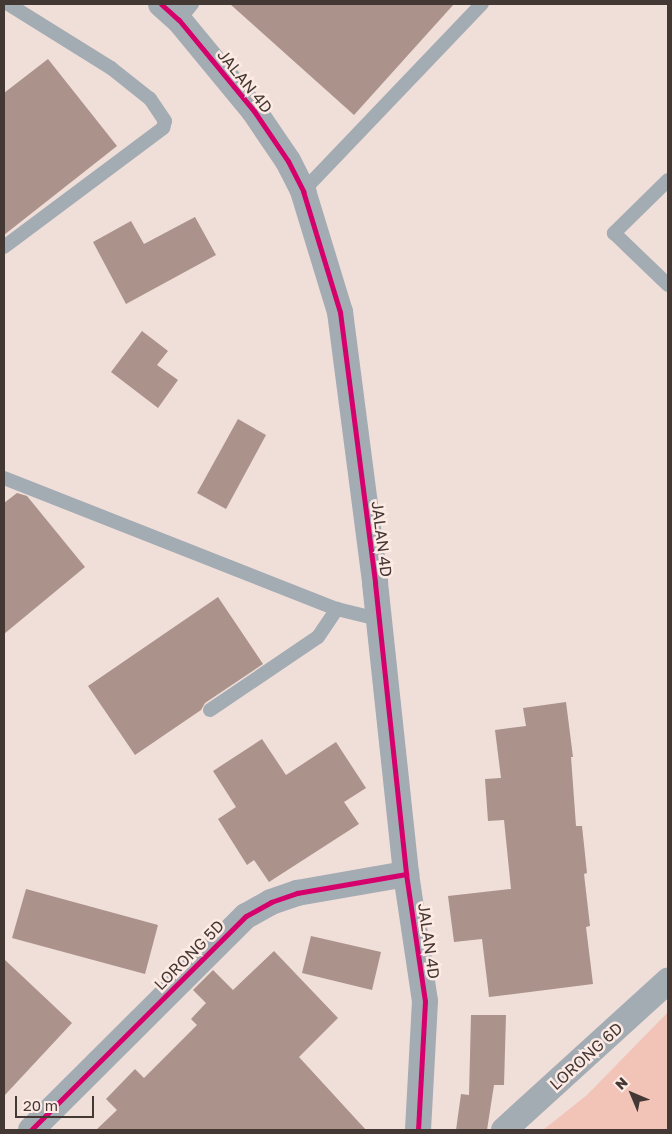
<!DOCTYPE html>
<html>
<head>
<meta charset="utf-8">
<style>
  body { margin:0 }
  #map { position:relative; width:672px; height:1134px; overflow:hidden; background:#f0ded9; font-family:"Golos Text",sans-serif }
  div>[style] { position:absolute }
  .green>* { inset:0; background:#f1c4b7 }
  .building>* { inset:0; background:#ab928b }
  .service>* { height:14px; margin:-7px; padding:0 7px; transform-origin:7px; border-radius:7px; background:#a3abb3 }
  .minor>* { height:26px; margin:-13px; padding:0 13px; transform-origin:13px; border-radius:13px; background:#a3abb3 }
  .cycleway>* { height:5px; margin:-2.5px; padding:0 2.5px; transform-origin:2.5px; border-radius:2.5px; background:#d6006c }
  span { translate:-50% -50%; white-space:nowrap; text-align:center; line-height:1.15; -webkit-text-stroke:5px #fdeae4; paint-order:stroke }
  .street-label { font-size:16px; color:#443834 }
  .frame { position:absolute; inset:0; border:5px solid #443834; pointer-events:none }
  .north { position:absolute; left:607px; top:1069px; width:50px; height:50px; -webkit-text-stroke:4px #fdeae4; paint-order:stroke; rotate:315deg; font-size:14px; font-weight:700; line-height:20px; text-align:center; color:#443834 }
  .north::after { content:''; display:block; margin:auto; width:18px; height:22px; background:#443834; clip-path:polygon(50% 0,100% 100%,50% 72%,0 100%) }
  .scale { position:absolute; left:15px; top:1096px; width:79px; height:22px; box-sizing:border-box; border:2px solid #443834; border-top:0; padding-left:6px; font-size:15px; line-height:18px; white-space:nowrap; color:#443834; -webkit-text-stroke:4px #fdeae4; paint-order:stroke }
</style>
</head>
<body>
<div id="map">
  <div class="green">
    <i style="clip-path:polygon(668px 1012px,668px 1130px,543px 1130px,587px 1095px)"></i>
  </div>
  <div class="building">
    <i style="clip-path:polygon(230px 4px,454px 4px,354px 115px)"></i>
    <i style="clip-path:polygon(48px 59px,117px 146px,4px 235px,4px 93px)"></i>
    <i style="clip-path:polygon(195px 217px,216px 255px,126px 304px,93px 242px,131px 221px,144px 244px)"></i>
    <i style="clip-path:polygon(142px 331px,168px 351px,157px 365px,178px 380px,158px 408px,111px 372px)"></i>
    <i style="clip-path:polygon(238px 419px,266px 435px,226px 509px,197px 493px)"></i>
    <i style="clip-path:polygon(17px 493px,27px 496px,85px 567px,4px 634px,4px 503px)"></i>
    <i style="clip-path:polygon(218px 597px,263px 664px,205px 703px,201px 710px,135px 755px,88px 686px)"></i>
    <i style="clip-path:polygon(566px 702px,573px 757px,571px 757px,576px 826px,582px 826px,587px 873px,584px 874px,590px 926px,586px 927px,593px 984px,489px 997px,482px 939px,454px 942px,448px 896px,511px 889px,504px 820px,488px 821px,485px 779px,501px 778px,495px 730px,526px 726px,523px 708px)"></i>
    <i style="clip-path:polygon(262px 739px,286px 775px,336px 742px,366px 788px,344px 802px,359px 824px,269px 882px,254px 860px,247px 865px,218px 819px,236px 807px,213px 771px)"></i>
    <i style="clip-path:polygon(26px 889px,158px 925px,145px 974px,12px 938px)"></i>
    <i style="clip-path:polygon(311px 936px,381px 952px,372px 990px,302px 973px)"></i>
    <i style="clip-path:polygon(274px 951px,338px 1018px,299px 1057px,366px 1130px,96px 1130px,117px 1110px,106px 1099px,135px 1069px,144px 1078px,197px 1025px,191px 1019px,206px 1003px,193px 990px,213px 970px,233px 990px)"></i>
    <i style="clip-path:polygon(4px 959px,72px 1023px,4px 1096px)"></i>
    <i style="clip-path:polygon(471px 1015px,506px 1015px,504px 1085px,494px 1085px,487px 1130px,456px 1130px,461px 1094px,469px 1095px)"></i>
  </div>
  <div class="service">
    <i style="left:179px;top:20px;width:21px;rotate:-51deg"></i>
    <i style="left:668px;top:180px;width:76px;rotate:135.5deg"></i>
    <i style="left:614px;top:233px;width:75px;rotate:43.9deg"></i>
    <i style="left:303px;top:191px;width:259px;rotate:-46.3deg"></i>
    <i style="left:4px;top:247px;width:199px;rotate:-36.8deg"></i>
    <i style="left:163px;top:128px;width:7px;rotate:-74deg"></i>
    <i style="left:165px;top:121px;width:27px;rotate:-124deg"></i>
    <i style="left:150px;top:99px;width:50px;rotate:-141.5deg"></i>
    <i style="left:111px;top:68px;width:121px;rotate:-148.1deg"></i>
    <i style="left:4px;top:478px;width:358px;rotate:21.5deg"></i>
    <i style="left:337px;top:609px;width:42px;rotate:13.7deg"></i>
    <i style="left:210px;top:710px;width:130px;rotate:-34.1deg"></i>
    <i style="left:318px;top:637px;width:34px;rotate:-56deg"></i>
  </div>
  <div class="minor">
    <i style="left:161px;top:4px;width:24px;rotate:42deg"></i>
    <i style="left:179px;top:20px;width:118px;rotate:50.5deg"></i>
    <i style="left:254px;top:111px;width:60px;rotate:55.8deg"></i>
    <i style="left:288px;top:161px;width:34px;rotate:63deg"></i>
    <i style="left:303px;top:191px;width:127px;rotate:73deg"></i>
    <i style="left:340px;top:312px;width:273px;rotate:82.6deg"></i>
    <i style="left:375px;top:583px;width:293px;rotate:83.9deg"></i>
    <i style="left:406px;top:874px;width:128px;rotate:81.5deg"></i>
    <i style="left:425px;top:1001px;width:129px;rotate:93.1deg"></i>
    <i style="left:31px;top:1130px;width:303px;rotate:-44.9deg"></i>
    <i style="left:246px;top:916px;width:29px;rotate:-29deg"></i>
    <i style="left:271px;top:902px;width:28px;rotate:-19deg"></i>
    <i style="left:297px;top:893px;width:111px;rotate:-9.9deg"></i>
    <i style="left:504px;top:1130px;width:222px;rotate:-42.3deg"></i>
  </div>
  <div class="cycleway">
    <i style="left:161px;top:4px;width:24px;rotate:42deg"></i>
    <i style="left:179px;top:20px;width:118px;rotate:50.5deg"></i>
    <i style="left:254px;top:111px;width:60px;rotate:55.8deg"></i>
    <i style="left:288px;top:161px;width:34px;rotate:63deg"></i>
    <i style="left:303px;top:191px;width:127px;rotate:73deg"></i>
    <i style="left:340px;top:312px;width:273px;rotate:82.6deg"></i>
    <i style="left:375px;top:583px;width:293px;rotate:83.9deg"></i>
    <i style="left:406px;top:874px;width:128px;rotate:81.5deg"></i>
    <i style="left:425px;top:1001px;width:129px;rotate:93.1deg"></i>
    <i style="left:31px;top:1130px;width:303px;rotate:-44.9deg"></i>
    <i style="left:246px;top:916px;width:29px;rotate:-29deg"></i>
    <i style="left:271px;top:902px;width:28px;rotate:-19deg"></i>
    <i style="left:297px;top:893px;width:111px;rotate:-9.9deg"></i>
  </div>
  <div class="street-label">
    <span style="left:245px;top:81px;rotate:51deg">JALAN 4D</span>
    <span style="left:382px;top:539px;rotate:83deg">JALAN 4D</span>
    <span style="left:429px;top:941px;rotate:82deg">JALAN 4D</span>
    <span style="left:189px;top:955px;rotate:-45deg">LORONG 5D</span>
    <span style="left:586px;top:1056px;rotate:-42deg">LORONG 6D</span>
  </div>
  <div class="frame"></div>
  <div class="north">N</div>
  <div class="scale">20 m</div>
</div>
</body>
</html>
